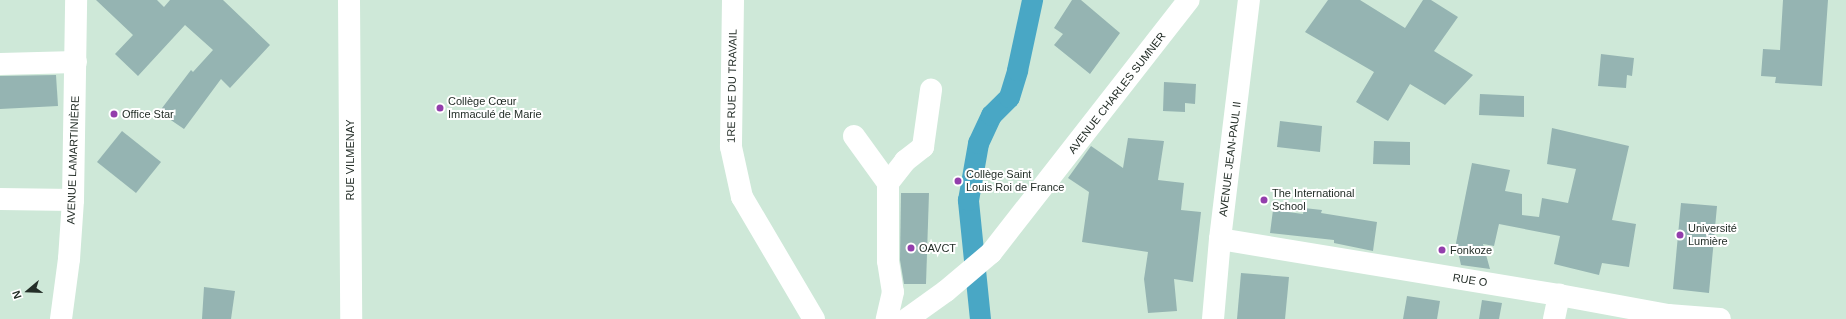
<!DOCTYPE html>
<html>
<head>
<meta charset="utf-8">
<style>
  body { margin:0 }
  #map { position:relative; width:1846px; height:319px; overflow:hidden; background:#cee8d8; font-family:Helvetica,sans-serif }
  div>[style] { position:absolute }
  .canal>* { height:21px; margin:-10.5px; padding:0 10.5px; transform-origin:10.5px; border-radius:10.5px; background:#49a7c5 }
  .building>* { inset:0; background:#95b4b2 }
  .minor>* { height:22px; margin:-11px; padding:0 11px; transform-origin:11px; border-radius:11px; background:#fff }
  .dots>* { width:11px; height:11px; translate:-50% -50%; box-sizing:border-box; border:2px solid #fff; border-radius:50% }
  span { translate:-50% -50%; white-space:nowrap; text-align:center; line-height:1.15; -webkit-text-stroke:4px #fff; paint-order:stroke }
  .street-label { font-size:11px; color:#242e28 }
  .poi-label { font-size:11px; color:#242e28 }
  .left { translate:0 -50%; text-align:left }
  .north { position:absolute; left:8px; top:271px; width:40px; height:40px; -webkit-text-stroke:3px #fff; paint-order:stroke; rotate:251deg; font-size:11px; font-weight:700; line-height:16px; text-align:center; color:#242e28 }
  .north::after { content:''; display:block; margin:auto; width:14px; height:18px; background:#242e28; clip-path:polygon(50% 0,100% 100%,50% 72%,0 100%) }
</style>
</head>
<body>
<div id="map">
  <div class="canal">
    <i style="left:980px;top:319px;width:120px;rotate:-95.8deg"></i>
    <i style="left:968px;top:200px;width:58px;rotate:-80deg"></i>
    <i style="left:978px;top:143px;width:31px;rotate:-65deg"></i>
    <i style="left:991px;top:115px;width:25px;rotate:-45deg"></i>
    <i style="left:1009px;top:97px;width:28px;rotate:-73deg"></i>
    <i style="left:1017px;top:70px;width:72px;rotate:-77.9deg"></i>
  </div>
  <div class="building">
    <i style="clip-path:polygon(96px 0,157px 0,164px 7px,170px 0,223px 0,270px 45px,230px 88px,221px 79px,184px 129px,159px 112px,191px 70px,193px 72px,213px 50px,185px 25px,138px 76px,115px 54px,133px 35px)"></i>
    <i style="clip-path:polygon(1072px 0,1081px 0,1120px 33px,1090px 74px,1054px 45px,1063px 34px,1054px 28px)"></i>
    <i style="clip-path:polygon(1328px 0,1360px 0,1405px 28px,1423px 0,1431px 0,1458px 17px,1434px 51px,1473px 75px,1445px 105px,1410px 84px,1388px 121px,1356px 102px,1374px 72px,1305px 32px)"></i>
    <i style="clip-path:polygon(1783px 0,1828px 0,1822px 86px,1775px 83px,1776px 77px,1761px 76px,1763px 49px,1780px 50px)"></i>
    <i style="clip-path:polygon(1601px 54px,1634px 58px,1632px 76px,1627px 75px,1626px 88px,1598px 86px)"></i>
    <i style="clip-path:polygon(56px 75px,58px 106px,0 109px,0 76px)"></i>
    <i style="clip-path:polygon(1164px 82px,1196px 84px,1195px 104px,1185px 103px,1185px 112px,1163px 111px)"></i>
    <i style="clip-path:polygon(1480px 94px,1524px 96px,1524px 117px,1479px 115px)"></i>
    <i style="clip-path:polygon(1280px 121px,1322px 126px,1320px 152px,1277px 147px)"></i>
    <i style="clip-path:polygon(1552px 128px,1629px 146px,1612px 220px,1636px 224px,1629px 267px,1602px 263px,1599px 275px,1554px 264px,1560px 236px,1499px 224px,1494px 246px,1483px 244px,1490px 269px,1461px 265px,1456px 243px,1472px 163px,1510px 170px,1505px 191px,1522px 194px,1522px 215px,1539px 217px,1542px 198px,1568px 203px,1576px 169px,1547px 164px)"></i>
    <i style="clip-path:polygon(122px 131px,161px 162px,136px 193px,97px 162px)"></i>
    <i style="clip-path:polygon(1128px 138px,1164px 141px,1158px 180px,1184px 183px,1181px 210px,1201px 212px,1193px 282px,1174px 279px,1177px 311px,1148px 313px,1144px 279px,1148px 252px,1082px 242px,1089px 192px,1068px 178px,1091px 146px,1123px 168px)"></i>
    <i style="clip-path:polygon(1374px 141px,1410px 142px,1410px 165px,1373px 164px)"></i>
    <i style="clip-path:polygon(901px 193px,929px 193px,926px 284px,904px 284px,900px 260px)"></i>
    <i style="clip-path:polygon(1681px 203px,1717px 206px,1709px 293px,1673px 289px)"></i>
    <i style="clip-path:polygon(1304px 208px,1322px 210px,1321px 213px,1377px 222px,1373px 251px,1334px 243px,1334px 240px,1270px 233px,1273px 210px,1303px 214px)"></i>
    <i style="clip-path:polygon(1241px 273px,1289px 277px,1285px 319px,1237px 319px)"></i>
    <i style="clip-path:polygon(204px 287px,235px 291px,231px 319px,202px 319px)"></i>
    <i style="clip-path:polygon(1407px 296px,1440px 301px,1437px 319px,1403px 319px)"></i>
    <i style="clip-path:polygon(1482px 300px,1502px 303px,1499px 319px,1479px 319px)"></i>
  </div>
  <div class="minor">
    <i style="left:349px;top:0;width:319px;rotate:89.6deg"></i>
    <i style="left:733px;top:0;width:147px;rotate:90.8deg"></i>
    <i style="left:731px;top:147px;width:51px;rotate:77.6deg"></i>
    <i style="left:742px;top:197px;width:142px;rotate:59.5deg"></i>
    <i style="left:0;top:64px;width:76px;rotate:-1.5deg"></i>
    <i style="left:854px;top:136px;width:58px;rotate:54.1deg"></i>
    <i style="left:888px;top:183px;width:78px;rotate:90deg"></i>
    <i style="left:888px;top:261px;width:31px;rotate:81deg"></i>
    <i style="left:893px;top:292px;width:28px;rotate:103deg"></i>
    <i style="left:888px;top:183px;width:28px;rotate:-52deg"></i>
    <i style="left:905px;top:161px;width:23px;rotate:-38deg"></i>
    <i style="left:923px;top:147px;width:58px;rotate:-82deg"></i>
    <i style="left:0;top:199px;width:73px;rotate:0.8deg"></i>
    <i style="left:1220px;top:239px;width:344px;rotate:9.4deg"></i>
    <i style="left:1559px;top:295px;width:111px;rotate:10.4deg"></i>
    <i style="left:1668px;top:315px;width:52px;rotate:4.4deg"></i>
    <i style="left:61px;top:319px;width:61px;rotate:-82.4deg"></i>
    <i style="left:69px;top:259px;width:59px;rotate:-86.1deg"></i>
    <i style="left:73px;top:200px;width:200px;rotate:-89.1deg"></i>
    <i style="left:907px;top:319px;width:48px;rotate:-35.7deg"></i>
    <i style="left:946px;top:291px;width:59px;rotate:-40.2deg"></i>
    <i style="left:991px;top:253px;width:321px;rotate:-52deg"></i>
    <i style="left:1213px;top:319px;width:80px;rotate:-85deg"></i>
    <i style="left:1220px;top:239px;width:241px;rotate:-83.1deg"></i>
    <i style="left:1554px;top:319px;width:25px;rotate:-78deg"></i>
  </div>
  <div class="dots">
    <i style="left:440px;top:108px;background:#933eac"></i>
    <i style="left:114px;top:114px;background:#933eac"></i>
    <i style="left:958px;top:181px;background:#933eac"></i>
    <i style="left:1264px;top:200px;background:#933eac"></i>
    <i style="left:1680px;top:235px;background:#933eac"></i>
    <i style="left:911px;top:248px;background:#933eac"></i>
    <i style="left:1442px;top:250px;background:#933eac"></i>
  </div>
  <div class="street-label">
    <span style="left:732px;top:86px;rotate:-89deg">1RE RUE DU TRAVAIL</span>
    <span style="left:1117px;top:93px;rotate:-52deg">AVENUE CHARLES SUMNER</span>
    <span style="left:1230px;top:159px;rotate:-83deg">AVENUE JEAN-PAUL II</span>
    <span style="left:73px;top:160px;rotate:-88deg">AVENUE LAMARTINIÈRE</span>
    <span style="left:350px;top:160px;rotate:-90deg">RUE VILMENAY</span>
    <span style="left:1470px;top:280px;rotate:9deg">RUE O</span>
  </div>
  <div class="poi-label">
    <span class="left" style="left:448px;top:108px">Collège Cœur<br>Immaculé de Marie</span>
    <span class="left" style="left:122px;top:114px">Office Star</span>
    <span class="left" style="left:966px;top:181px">Collège Saint<br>Louis Roi de France</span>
    <span class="left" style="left:1272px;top:200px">The International<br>School</span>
    <span class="left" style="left:1688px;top:235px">Université<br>Lumière</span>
    <span class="left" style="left:919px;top:248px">OAVCT</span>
    <span class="left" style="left:1450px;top:250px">Fonkoze</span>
  </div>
  <div class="north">N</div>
</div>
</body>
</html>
